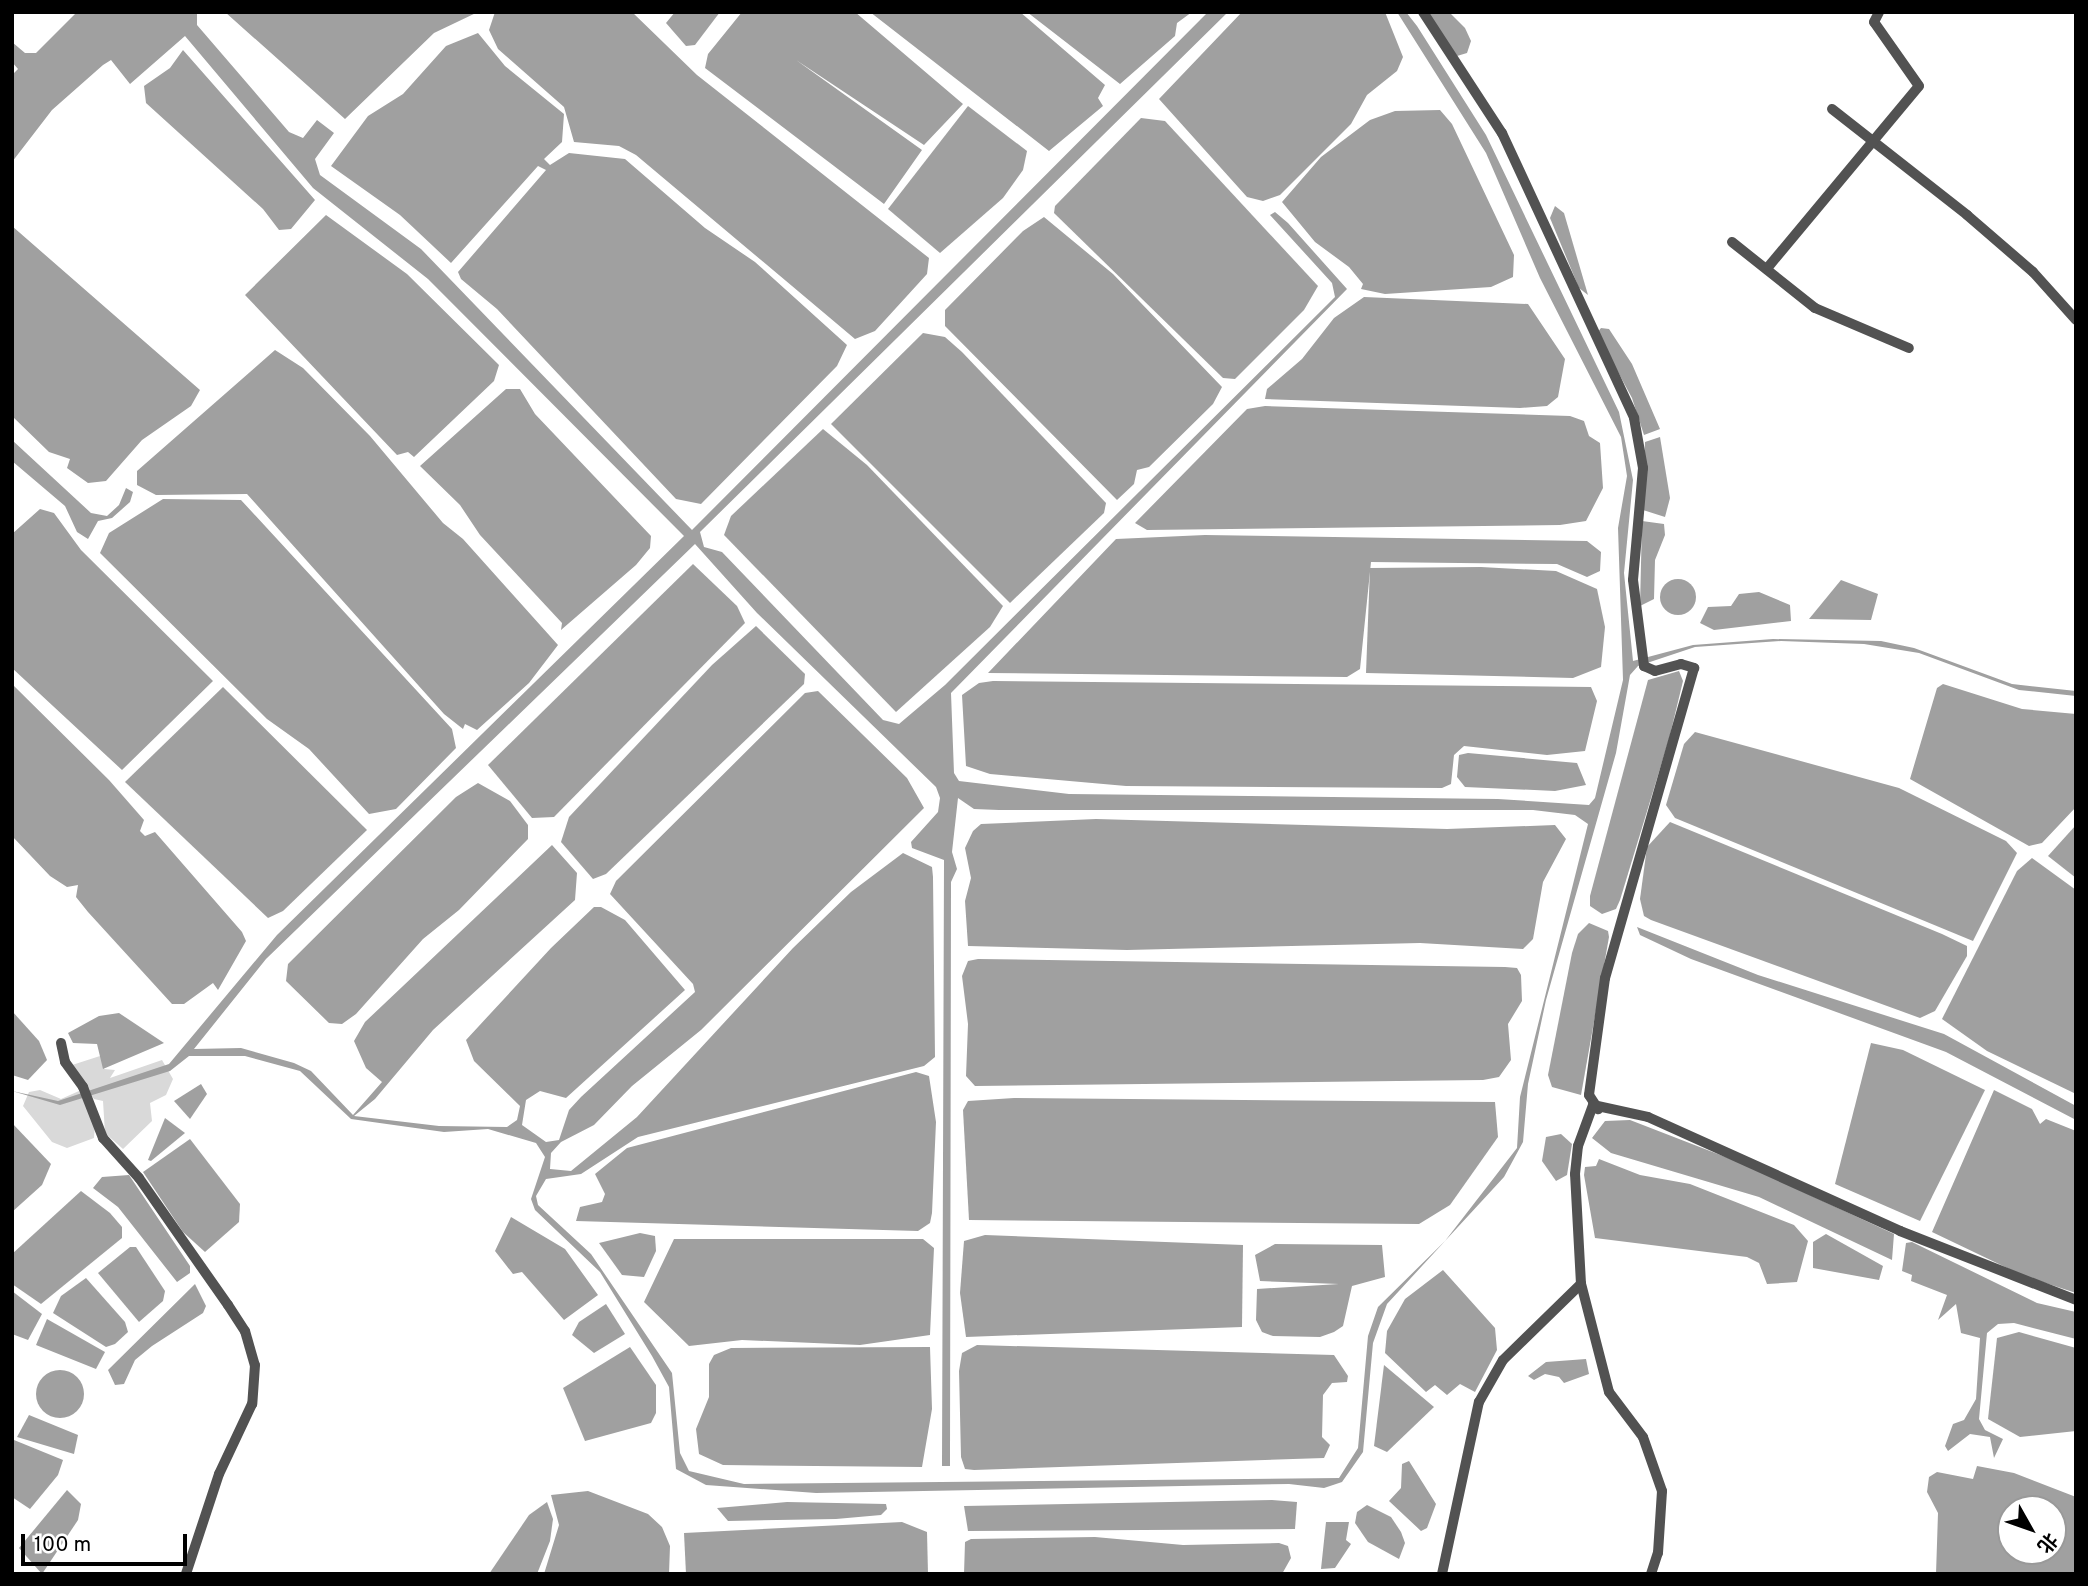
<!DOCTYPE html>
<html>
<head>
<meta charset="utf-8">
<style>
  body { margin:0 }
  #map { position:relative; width:2088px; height:1586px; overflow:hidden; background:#fff; font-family:Overpass,"Noto Sans SC",sans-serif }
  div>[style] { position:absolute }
  .green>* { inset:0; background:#d9d9d9 }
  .water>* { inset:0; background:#a0a0a0 }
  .round { border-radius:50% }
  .street>* { height:10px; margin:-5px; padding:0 5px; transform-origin:5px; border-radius:5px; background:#525252 }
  span { translate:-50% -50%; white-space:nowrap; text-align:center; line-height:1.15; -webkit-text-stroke:5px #fff; paint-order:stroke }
  .frame { position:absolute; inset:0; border:14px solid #000; pointer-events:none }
  .north { position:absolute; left:1997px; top:1495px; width:70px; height:70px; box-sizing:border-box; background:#fff; border:2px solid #999; border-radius:50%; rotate:130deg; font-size:19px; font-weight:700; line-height:28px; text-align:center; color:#000 }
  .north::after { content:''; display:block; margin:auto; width:24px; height:32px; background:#000; clip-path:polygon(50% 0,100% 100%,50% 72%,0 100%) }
  .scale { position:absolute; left:21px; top:1534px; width:166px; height:32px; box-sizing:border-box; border:4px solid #000; border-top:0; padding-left:9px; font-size:21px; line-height:24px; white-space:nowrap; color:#000; -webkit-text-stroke:5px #fff; paint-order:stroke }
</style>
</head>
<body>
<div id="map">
  <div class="green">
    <i style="clip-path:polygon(100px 1056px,105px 1058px,104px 1069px,115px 1070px,110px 1078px,162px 1060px,173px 1079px,166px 1095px,150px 1103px,152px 1121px,123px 1149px,105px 1133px,103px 1101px,94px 1099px,69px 1066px)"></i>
    <i style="clip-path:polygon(40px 1090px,61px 1099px,79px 1091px,95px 1125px,94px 1138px,67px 1148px,52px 1142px,23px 1106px,29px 1092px)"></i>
  </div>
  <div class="water">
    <i style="clip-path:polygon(evenodd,77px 12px,197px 12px,197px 25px,289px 132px,303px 138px,317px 120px,334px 133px,315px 159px,320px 175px,421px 249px,692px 530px,1208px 12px,1228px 12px,700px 532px,704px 547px,722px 552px,883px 720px,899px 724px,945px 685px,1335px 297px,1332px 283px,1270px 215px,1275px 212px,1288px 223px,1347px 289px,951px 693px,954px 773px,959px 781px,1069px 794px,1498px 799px,1589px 805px,1595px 798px,1623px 680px,1618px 528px,1627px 476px,1621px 437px,1540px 278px,1486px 153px,1397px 12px,1406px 12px,1417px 26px,1486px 135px,1619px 412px,1633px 480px,1624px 573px,1633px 661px,1693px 645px,1773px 639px,1881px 641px,1914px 648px,2012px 684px,2076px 691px,2076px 696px,2019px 690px,1919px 653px,1864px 644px,1781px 641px,1695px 647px,1638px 666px,1630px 675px,1616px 753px,1546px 1000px,1528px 1084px,1523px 1142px,1504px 1177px,1387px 1304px,1373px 1343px,1363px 1452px,1342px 1482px,1324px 1488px,1289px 1484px,816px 1493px,706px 1485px,676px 1469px,669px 1387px,652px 1356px,600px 1272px,535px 1210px,531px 1199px,545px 1157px,536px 1143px,488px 1129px,444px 1132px,351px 1119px,300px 1071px,245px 1056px,189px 1056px,170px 1071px,60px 1105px,12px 1091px,58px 1101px,169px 1064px,277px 935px,684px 536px,428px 279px,313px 188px,185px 36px,130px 84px,111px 60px,103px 65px,52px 110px,12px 162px,12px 75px,18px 69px,12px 62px,12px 42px,25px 53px,36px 53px,77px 12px,695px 544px,757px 613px,936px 787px,940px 798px,938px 812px,911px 842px,912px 848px,944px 860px,942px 1466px,950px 1466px,951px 882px,957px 869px,952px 852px,958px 798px,974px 809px,999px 810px,1533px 810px,1575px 815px,1588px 824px,1520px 1097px,1517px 1148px,1445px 1241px,1378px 1307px,1368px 1336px,1358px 1448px,1339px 1478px,744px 1484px,689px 1471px,680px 1453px,672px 1373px,591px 1254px,538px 1205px,536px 1196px,546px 1179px,581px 1174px,638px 1137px,924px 1066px,935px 1057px,933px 877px,932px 867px,903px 853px,851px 892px,793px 948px,637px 1117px,571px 1171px,550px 1169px,551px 1153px,561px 1142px,594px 1125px,632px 1086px,701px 1030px,924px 808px,907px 778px,818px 691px,805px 693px,616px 881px,610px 894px,693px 984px,695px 992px,581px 1097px,569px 1110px,559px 1140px,546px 1142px,522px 1125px,526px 1100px,540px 1091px,566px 1098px,685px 990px,625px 920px,601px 907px,594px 907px,551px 948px,466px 1040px,474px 1061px,520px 1106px,517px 1120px,507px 1127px,439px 1126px,354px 1116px,375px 1099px,433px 1030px,575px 900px,577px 873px,552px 845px,365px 1022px,354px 1041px,366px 1068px,382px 1082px,353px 1115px,311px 1071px,294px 1063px,241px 1048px,194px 1049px,266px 959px,695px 544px)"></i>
    <i style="clip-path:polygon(225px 12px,478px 12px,434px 33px,345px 119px)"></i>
    <i style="clip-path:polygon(495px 12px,632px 12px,697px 75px,929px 258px,927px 274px,875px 331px,855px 339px,636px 155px,619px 146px,574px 142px,564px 107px,498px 49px,489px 30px)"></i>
    <i style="clip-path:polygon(675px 12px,720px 12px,695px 45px,686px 46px,666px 23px)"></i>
    <i style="clip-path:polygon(742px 12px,855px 12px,963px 104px,924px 145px,796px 60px,922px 150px,884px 204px,705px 68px,708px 54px)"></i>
    <i style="clip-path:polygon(870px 12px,1020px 12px,1105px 85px,1098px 98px,1103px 106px,1049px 151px)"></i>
    <i style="clip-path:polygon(1027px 12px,1192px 12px,1177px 23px,1175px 36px,1120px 84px)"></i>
    <i style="clip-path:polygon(1242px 12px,1385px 12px,1403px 57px,1397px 71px,1367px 95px,1351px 124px,1280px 195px,1263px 201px,1247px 197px,1159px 99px)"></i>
    <i style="clip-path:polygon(1427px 12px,1450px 13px,1465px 28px,1471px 41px,1467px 53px,1457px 56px)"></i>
    <i style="clip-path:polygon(478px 33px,505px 66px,564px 114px,562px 142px,544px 159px,550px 165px,569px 153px,625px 159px,705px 228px,755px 262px,847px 345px,837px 366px,701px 504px,676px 499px,497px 309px,461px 279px,458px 272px,546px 170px,538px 166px,451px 263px,400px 215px,331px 166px,368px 116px,403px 94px,446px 46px)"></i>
    <i style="clip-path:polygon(183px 50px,315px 200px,291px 229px,279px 230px,263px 209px,146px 103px,144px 86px,170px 68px)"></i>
    <i style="clip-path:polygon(968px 106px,1027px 151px,1023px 170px,1003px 198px,940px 253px,888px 209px)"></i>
    <i style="clip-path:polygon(1440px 110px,1452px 124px,1514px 255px,1513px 277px,1491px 287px,1385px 294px,1361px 289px,1363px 284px,1349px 267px,1315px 242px,1282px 202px,1321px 157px,1370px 120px,1395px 111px)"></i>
    <i style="clip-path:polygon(1141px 118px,1165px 121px,1318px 286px,1304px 310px,1235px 379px,1223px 378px,1054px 213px,1055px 206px)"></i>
    <i style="clip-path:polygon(1555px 206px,1564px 213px,1588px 295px,1579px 288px,1550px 218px)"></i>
    <i style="clip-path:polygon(326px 215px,407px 274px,499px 365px,494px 381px,414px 457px,408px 452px,397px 455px,245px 295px)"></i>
    <i style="clip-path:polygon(1044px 217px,1113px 274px,1222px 387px,1213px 404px,1149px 467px,1137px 470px,1134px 484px,1117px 500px,945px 326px,945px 310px,1023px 231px)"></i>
    <i style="clip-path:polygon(12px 226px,200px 390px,191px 406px,142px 440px,106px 481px,88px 483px,67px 468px,70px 459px,49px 452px,12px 416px)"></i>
    <i style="clip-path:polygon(1364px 297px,1528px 304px,1565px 359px,1558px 397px,1547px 406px,1520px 408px,1265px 399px,1267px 389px,1302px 359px,1334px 318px)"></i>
    <i style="clip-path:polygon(1601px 328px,1609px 329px,1632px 364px,1660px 429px,1644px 435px,1632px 398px,1597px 333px)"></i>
    <i style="clip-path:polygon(923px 333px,945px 337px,962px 352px,1106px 503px,1104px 513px,1010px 603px,831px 424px)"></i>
    <i style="clip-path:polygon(275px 350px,303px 368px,370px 436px,443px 523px,463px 539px,558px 645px,529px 683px,477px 730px,465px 724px,463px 729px,444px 714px,247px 494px,156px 495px,137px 485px,137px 471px)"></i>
    <i style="clip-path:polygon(506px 389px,520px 389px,535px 414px,651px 536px,650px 548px,636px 565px,561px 630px,562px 623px,480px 535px,460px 505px,420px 466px)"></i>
    <i style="clip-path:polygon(1265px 406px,1570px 416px,1584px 421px,1589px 436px,1600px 443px,1603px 488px,1586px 521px,1560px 525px,1147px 530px,1135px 523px,1247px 409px)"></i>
    <i style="clip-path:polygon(823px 429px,867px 465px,1003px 606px,990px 627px,896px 712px,724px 535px,731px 516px)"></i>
    <i style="clip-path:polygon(1660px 437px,1670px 498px,1665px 517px,1643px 510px,1645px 442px)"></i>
    <i style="clip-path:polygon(12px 440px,91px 513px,107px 516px,119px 505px,126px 488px,133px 492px,130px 502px,112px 518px,98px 521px,88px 539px,77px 532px,65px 506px,12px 461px)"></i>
    <i style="clip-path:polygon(163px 499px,241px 500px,452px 729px,456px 748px,396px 809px,369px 814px,309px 749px,267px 719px,100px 553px,109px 533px)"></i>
    <i style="clip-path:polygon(40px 509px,54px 513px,81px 550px,213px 681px,122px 770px,12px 668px,12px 534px)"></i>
    <i style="clip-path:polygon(1642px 521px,1664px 524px,1665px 535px,1655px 560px,1654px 599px,1640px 606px)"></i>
    <i style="clip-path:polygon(1205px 535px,1587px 541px,1601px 552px,1600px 571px,1587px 577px,1557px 564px,1371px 562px,1360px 669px,1347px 677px,988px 673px,1116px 539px)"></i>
    <i style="clip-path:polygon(693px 564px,737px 606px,745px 623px,554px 817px,532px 818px,488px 765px)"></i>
    <i style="clip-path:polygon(1481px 567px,1556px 571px,1597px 589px,1605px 627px,1601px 667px,1573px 678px,1366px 673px,1370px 568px)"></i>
    <i class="round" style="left:1660px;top:579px;width:36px;height:36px"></i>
    <i style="clip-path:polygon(1841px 580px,1878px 594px,1871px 620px,1809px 619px)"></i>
    <i style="clip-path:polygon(1759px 592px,1790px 605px,1791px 621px,1714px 630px,1700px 623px,1708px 607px,1731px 606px,1739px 594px)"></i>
    <i style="clip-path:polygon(756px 626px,805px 674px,804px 684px,606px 874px,593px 879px,561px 842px,569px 817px,712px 665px)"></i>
    <i style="clip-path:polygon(1679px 671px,1683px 681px,1669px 739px,1620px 900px,1616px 909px,1602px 914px,1590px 906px,1590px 896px,1648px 680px)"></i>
    <i style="clip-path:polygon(993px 681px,1591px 687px,1597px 701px,1585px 751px,1547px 755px,1464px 746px,1454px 755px,1451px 784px,1442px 788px,1126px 786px,990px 774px,966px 766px,962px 695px,979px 683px)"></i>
    <i style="clip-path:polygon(12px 684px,109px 780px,144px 820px,140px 831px,145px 836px,155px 832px,242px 932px,246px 941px,218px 990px,213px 983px,184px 1004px,172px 1004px,88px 912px,76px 897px,78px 885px,67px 887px,50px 876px,12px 836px)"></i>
    <i style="clip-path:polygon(1943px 684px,2022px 709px,2076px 714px,2076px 807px,2042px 843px,2029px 846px,1910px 779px,1937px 688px)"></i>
    <i style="clip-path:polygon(223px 687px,367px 830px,283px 911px,268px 918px,125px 782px)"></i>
    <i style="clip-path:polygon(1695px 732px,1899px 788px,2006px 841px,2017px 853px,1973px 941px,1675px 818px,1666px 805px,1684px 744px)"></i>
    <i style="clip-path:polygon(1468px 753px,1577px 763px,1586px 785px,1555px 791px,1465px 787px,1457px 777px,1459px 755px)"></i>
    <i style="clip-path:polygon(478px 783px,510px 801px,528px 825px,528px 839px,459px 910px,423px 939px,356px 1014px,342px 1024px,329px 1023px,286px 981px,288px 964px,456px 797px)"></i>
    <i style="clip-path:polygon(1096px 819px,1447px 829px,1555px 825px,1566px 839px,1543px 882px,1533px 939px,1523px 949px,1420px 943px,1127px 950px,968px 946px,965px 901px,971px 878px,965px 848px,973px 831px,981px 824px)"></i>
    <i style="clip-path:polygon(1670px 822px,1942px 934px,1967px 946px,1967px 956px,1935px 1011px,1920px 1018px,1651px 920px,1644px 916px,1640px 899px,1647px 847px)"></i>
    <i style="clip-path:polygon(2076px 825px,2076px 878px,2048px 856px)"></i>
    <i style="clip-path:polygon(2032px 858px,2076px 890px,2076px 1094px,1987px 1051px,1942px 1019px,2017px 871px)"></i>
    <i style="clip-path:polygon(1589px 923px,1608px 931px,1609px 937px,1581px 1095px,1552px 1087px,1548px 1075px,1572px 953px,1578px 934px)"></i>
    <i style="clip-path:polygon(1637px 927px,1758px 975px,1944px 1034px,2076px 1106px,2076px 1120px,1946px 1052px,1691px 959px,1640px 935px)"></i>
    <i style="clip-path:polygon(978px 959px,1505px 967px,1517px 968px,1521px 975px,1522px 1001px,1508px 1024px,1511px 1060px,1499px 1077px,1483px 1080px,975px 1086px,966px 1076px,968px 1024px,962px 976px,968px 961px)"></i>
    <i style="clip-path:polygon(12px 1011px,39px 1041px,47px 1060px,28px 1080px,12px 1075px)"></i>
    <i style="clip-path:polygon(119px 1013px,164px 1043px,103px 1069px,97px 1044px,73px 1043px,68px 1033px,99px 1016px)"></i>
    <i style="clip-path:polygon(1871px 1043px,1903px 1050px,1985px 1090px,1920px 1221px,1835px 1184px)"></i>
    <i style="clip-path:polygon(916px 1072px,929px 1076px,936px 1122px,932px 1213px,930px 1223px,918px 1231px,576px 1221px,580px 1207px,602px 1202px,605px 1194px,595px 1174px,627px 1148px)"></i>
    <i style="clip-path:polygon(201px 1084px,207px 1094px,190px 1119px,174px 1101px)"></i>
    <i style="clip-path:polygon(1994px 1090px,2032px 1109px,2040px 1124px,2046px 1119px,2076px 1131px,2076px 1293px,2024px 1276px,1932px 1232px)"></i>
    <i style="clip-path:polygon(1014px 1098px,1495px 1102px,1498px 1137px,1450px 1205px,1419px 1224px,969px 1220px,963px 1110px,968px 1101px)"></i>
    <i style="clip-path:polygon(165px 1118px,185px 1133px,151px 1161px,148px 1160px)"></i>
    <i style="clip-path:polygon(1630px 1120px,1741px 1163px,1894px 1234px,1892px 1260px,1759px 1197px,1611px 1153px,1592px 1138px,1605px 1121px)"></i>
    <i style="clip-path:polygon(12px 1123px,51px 1164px,42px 1185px,12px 1212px)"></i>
    <i style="clip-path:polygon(1561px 1134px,1572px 1144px,1567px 1175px,1556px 1181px,1542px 1161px,1546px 1137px)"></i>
    <i style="clip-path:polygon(190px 1139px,240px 1204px,239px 1222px,205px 1252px,183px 1232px,143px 1172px)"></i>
    <i style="clip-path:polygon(1599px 1159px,1640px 1175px,1690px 1184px,1794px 1225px,1808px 1241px,1797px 1282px,1767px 1284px,1759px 1263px,1747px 1257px,1595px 1238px,1584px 1175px,1585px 1167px,1596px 1166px)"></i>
    <i style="clip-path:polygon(129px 1175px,190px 1266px,190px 1273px,177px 1282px,118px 1207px,93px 1188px,102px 1177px)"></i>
    <i style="clip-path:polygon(81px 1191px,110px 1213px,122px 1227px,122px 1238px,41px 1304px,12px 1284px,12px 1254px)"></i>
    <i style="clip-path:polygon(511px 1217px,565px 1249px,598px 1295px,564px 1320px,522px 1272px,513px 1274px,495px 1251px)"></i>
    <i style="clip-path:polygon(640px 1233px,655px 1236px,656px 1251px,644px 1277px,622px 1275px,599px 1243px)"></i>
    <i style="clip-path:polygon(1826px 1234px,1883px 1266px,1879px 1280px,1813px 1268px,1813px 1242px)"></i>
    <i style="clip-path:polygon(985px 1235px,1243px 1245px,1242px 1327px,966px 1337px,960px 1293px,964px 1241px)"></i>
    <i style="clip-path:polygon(674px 1239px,923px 1239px,934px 1248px,930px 1335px,860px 1345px,742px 1340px,689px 1346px,644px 1302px)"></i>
    <i style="clip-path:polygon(1912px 1242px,2037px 1303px,2076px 1312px,2076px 1339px,2014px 1323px,1998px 1324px,1987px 1333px,1979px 1419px,1985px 1430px,2003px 1439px,1994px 1458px,1990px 1437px,1970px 1434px,1948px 1451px,1945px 1446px,1953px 1424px,1964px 1420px,1976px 1399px,1980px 1338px,1961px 1333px,1956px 1304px,1938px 1320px,1947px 1295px,1911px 1281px,1912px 1275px,1902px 1271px,1906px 1243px)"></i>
    <i style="clip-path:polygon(1275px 1244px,1382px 1245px,1385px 1277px,1352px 1286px,1343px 1326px,1334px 1332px,1320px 1337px,1273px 1336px,1262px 1332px,1256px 1320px,1257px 1289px,1339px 1284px,1260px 1281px,1255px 1255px)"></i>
    <i style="clip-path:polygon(130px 1247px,136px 1247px,165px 1291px,163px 1301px,139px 1322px,98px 1273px)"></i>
    <i style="clip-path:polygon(1443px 1270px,1495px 1328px,1497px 1350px,1475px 1392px,1460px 1384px,1447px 1395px,1435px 1385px,1426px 1392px,1385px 1353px,1387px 1331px,1405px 1299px)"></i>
    <i style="clip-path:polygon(86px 1278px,125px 1322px,128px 1332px,115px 1344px,106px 1347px,53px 1313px,61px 1296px)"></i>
    <i style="clip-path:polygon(195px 1284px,206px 1306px,203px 1313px,152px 1346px,135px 1360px,124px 1384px,115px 1385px,108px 1370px)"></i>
    <i style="clip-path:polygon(12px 1291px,42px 1314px,28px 1340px,12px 1334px)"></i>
    <i style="clip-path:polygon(606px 1304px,625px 1334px,594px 1353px,572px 1335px,579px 1322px)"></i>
    <i style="clip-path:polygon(47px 1319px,105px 1352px,96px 1369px,36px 1345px)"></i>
    <i style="clip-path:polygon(2019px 1332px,2076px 1348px,2076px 1431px,2020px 1437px,1988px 1419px,1997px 1338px)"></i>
    <i style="clip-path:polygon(977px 1345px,1334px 1355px,1348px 1376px,1347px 1382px,1332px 1383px,1323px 1395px,1322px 1437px,1330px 1445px,1324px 1458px,974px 1470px,965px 1469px,961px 1457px,959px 1371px,962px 1353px)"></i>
    <i style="clip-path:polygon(630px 1347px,656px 1385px,656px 1413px,651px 1423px,585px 1441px,563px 1388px)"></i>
    <i style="clip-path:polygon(930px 1347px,932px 1409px,922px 1467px,723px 1465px,699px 1454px,696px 1429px,709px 1397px,709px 1364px,714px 1355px,731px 1348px)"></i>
    <i style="clip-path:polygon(1586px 1359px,1589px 1374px,1564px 1383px,1559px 1377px,1545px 1374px,1534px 1380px,1528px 1376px,1546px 1362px)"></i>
    <i style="clip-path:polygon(1384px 1365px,1434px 1407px,1387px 1452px,1374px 1446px)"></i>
    <i class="round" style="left:36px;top:1370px;width:48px;height:48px"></i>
    <i style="clip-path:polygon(29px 1415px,78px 1435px,74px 1454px,17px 1437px)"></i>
    <i style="clip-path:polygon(14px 1440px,63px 1460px,58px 1475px,30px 1509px,12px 1497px)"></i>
    <i style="clip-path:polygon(1409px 1461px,1436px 1504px,1427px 1528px,1421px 1531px,1389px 1501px,1401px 1488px,1402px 1464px)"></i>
    <i style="clip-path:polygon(evenodd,1977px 1466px,2014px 1473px,2076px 1497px,2076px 1574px,1936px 1574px,1938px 1513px,1927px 1492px,1929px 1477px,1937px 1472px,1973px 1479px,1977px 1466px,2053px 1509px,2053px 1551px,2011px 1551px,2011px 1509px,2053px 1509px)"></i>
    <i style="clip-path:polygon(67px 1490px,81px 1504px,78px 1520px,42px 1574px,19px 1548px)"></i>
    <i style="clip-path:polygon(588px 1491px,648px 1514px,662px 1527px,670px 1546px,669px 1574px,544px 1574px,559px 1525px,551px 1495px)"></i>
    <i style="clip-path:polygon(1272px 1500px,1297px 1502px,1295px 1529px,968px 1531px,964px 1506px)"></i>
    <i style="clip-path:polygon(547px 1502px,553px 1519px,550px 1541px,537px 1574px,489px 1574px,529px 1515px)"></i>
    <i style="clip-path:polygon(787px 1502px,886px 1504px,887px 1509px,881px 1515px,836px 1519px,728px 1521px,717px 1508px)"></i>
    <i style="clip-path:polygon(1367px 1505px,1391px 1517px,1401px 1532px,1405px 1543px,1399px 1559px,1368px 1542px,1355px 1523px,1357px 1512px)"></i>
    <i style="clip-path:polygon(902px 1522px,927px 1532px,928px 1574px,686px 1574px,684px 1533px)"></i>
    <i style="clip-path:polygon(1326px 1522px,1349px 1522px,1346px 1540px,1351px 1544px,1335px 1568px,1321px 1569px)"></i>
    <i style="clip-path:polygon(1095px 1537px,1183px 1545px,1279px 1543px,1288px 1546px,1291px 1558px,1282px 1574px,964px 1574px,965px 1542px,971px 1539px)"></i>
  </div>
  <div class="street">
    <i style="left:1423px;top:12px;width:145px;rotate:56.9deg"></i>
    <i style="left:1502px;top:133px;width:314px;rotate:65.1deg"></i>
    <i style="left:1634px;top:418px;width:51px;rotate:79.8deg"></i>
    <i style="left:1643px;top:468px;width:112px;rotate:95.1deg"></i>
    <i style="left:1633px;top:580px;width:87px;rotate:82.7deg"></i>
    <i style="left:1644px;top:666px;width:12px;rotate:24deg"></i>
    <i style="left:1655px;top:671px;width:27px;rotate:-15deg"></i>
    <i style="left:1681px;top:664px;width:14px;rotate:17deg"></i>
    <i style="left:1694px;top:668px;width:323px;rotate:106deg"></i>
    <i style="left:1605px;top:978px;width:118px;rotate:97.8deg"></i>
    <i style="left:1589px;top:1095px;width:17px;rotate:57deg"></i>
    <i style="left:1832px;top:109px;width:172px;rotate:38.1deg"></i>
    <i style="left:1967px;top:215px;width:87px;rotate:40.8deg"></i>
    <i style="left:2033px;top:272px;width:64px;rotate:48.1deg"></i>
    <i style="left:1732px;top:242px;width:106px;rotate:38.5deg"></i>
    <i style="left:1815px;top:308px;width:102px;rotate:23.1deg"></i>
    <i style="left:1769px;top:266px;width:234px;rotate:-50.2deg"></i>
    <i style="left:1919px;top:86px;width:78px;rotate:-125.1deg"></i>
    <i style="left:1874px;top:22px;width:11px;rotate:-63deg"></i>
    <i style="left:61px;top:1043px;width:19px;rotate:78deg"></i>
    <i style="left:65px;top:1062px;width:31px;rotate:54deg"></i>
    <i style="left:83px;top:1087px;width:55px;rotate:68.6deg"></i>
    <i style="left:103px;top:1138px;width:54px;rotate:48deg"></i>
    <i style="left:139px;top:1178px;width:155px;rotate:55deg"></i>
    <i style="left:228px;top:1305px;width:31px;rotate:57deg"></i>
    <i style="left:245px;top:1331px;width:35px;rotate:74deg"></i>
    <i style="left:255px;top:1365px;width:39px;rotate:94deg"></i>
    <i style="left:252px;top:1404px;width:77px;rotate:115.2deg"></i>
    <i style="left:219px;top:1474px;width:105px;rotate:108.3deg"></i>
    <i style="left:1442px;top:1574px;width:176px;rotate:-77.9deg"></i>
    <i style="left:1479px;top:1402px;width:48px;rotate:-60.3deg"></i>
    <i style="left:1503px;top:1360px;width:109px;rotate:-44.3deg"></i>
    <i style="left:1651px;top:1574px;width:22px;rotate:-72deg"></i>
    <i style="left:1658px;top:1553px;width:62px;rotate:-86.3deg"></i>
    <i style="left:1662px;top:1491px;width:57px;rotate:-109.4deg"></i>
    <i style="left:1643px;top:1437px;width:56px;rotate:-127.1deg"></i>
    <i style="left:1609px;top:1392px;width:112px;rotate:-104.5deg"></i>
    <i style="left:1581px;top:1284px;width:110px;rotate:-93.1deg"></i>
    <i style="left:1575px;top:1174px;width:28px;rotate:-84deg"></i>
    <i style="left:1578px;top:1146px;width:44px;rotate:-69.9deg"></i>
    <i style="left:1593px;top:1105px;width:56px;rotate:12.3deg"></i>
    <i style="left:1648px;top:1117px;width:277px;rotate:24.3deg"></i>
    <i style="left:1900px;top:1231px;width:189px;rotate:21.4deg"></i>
  </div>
  <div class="frame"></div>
  <div class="north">北</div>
  <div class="scale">100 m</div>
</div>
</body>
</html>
